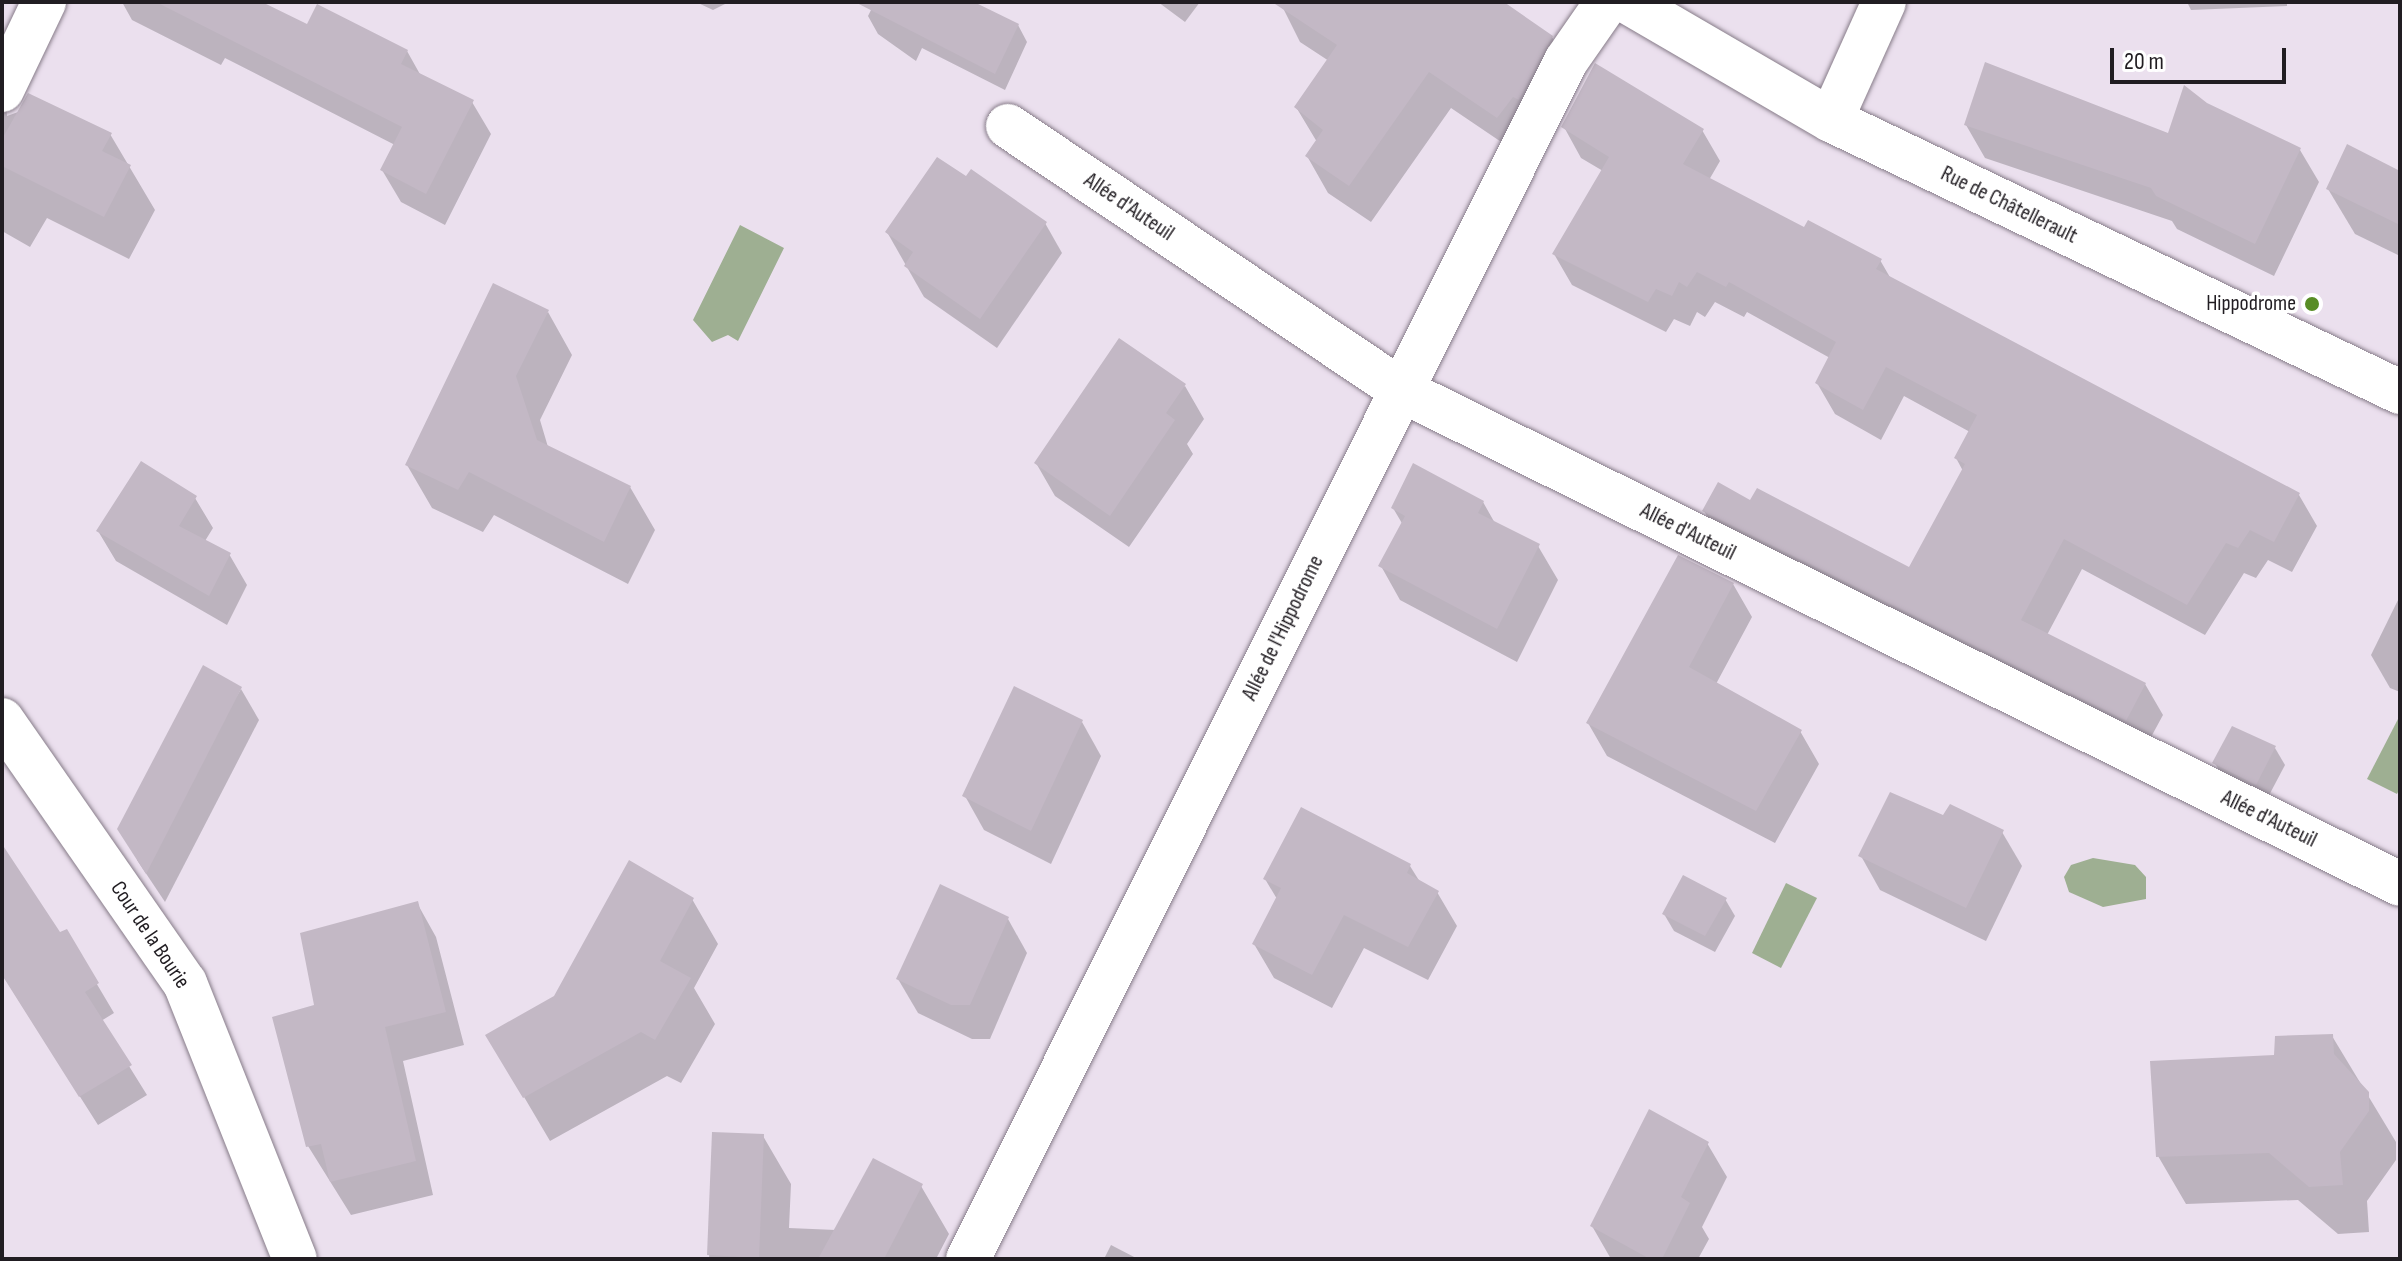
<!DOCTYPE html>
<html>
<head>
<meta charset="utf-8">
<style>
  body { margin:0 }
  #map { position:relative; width:2402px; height:1261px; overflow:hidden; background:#ebe0ee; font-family:"Sofia Sans Condensed",sans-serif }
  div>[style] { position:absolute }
  .water>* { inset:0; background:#9eaf92 }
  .shadow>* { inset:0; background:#0003 }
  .building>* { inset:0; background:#c3b8c5 }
  .roads { filter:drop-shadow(0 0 2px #877c89) drop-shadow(0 0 2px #877c89) }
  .minor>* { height:44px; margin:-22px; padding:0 22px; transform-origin:22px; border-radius:22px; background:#fff }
  .secondary>* { height:44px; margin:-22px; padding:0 22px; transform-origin:22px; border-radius:22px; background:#fff }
  .dots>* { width:22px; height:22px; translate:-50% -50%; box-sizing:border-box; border:4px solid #fff; border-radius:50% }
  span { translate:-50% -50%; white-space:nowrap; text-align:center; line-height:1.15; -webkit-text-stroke:7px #fff; paint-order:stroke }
  .street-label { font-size:22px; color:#211d22 }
  .poi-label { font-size:22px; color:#211d22 }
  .right { translate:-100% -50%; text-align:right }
  .frame { position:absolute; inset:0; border:4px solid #211d22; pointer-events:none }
  .scale { position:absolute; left:2110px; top:48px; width:176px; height:36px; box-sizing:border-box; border:4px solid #211d22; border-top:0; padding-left:10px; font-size:24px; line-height:28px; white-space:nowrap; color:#211d22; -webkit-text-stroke:6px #fff; paint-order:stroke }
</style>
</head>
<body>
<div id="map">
  <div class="water">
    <i style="clip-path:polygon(740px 225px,784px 248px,738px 341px,728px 335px,712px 342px,693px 320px)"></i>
    <i style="clip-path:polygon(2398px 719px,2400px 788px,2397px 794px,2367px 779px)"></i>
    <i style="clip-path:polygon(2093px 858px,2135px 865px,2146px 877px,2146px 899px,2103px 907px,2069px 892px,2064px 877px,2071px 865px)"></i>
    <i style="clip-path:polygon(1786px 883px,1817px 898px,1781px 968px,1752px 953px)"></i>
  </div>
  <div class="shadow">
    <i style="clip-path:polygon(122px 2px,257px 2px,308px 27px,407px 51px,421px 76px,472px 102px,491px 134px,445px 225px,401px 202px,382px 170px,395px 145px,225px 58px,221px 65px,132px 20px)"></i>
    <i style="clip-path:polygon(696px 2px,729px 2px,713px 10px)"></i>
    <i style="clip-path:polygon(875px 2px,970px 2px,1018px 25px,1027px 42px,1005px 90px,922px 48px,916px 61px,878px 34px,868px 16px)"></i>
    <i style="clip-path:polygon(1158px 2px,1200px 2px,1185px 22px)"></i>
    <i style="clip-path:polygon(1280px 2px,1501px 2px,1552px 37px,1573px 74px,1519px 154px,1451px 108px,1371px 222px,1328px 193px,1307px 156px,1317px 142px,1296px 107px,1329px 61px,1300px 42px)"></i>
    <i style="clip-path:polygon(2187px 2px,2287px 2px,2287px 6px,2191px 10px)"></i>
    <i style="clip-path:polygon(2px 48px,7px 116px,18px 112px,110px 134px,155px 210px,129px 259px,47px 218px,30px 247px,2px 231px)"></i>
    <i style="clip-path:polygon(2206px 105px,2300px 150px,2319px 182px,2274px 276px,2177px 229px,2172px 221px,1985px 158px,1966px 125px,2169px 135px)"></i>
    <i style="clip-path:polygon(1564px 127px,1702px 130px,1720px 161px,1709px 180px,1805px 230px,1880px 260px,1891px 279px,2299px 495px,2317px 526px,2292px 572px,2268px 560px,2256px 578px,2244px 573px,2205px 635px,2082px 569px,2047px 635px,2145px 684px,2163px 715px,2144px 750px,1722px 542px,1704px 511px,1751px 502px,1910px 569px,1963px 471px,1956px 458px,1970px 432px,1904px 396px,1881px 440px,1835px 414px,1817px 383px,1830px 358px,1747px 312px,1744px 317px,1715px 302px,1705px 317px,1697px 312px,1690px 326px,1674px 319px,1666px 332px,1572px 285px,1554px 254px,1603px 171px,1581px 158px)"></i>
    <i style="clip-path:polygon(2400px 173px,2400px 256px,2355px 234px,2328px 189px)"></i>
    <i style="clip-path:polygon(1045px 223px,1062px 253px,997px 348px,924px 297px,887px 232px)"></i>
    <i style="clip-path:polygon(548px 312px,572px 355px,540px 420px,548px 447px,630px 487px,655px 530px,628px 584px,494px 515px,483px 532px,432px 508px,407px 465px)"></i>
    <i style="clip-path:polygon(1185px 386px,1204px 419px,1187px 444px,1193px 454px,1129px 547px,1055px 496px,1036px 463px)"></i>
    <i style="clip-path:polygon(195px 498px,213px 528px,205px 541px,229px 554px,247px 585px,227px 625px,116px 561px,98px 531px)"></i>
    <i style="clip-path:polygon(1483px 502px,1496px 525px,1538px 546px,1558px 580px,1517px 662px,1400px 600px,1381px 566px,1403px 525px,1393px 508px)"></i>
    <i style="clip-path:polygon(1733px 584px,1752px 617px,1716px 684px,1800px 731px,1819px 764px,1775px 843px,1607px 756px,1588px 723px)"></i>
    <i style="clip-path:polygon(2400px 596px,2400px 692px,2390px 688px,2371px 655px)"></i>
    <i style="clip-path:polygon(241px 689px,259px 720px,165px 902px,137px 860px)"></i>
    <i style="clip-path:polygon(1082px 722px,1101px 756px,1051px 864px,984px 830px,965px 796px)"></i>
    <i style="clip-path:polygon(2275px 748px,2285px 765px,2266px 801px,2224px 780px,2215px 763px)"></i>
    <i style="clip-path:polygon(2002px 832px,2022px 866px,1986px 941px,1880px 890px,1861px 856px)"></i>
    <i style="clip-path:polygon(1410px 866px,1420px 882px,1437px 892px,1457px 926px,1428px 980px,1364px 948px,1332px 1008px,1274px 978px,1254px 944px,1277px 899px,1265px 879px)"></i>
    <i style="clip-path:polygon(692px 899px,718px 944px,694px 988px,715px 1024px,681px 1083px,667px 1076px,550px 1141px,488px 1036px,555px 997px)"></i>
    <i style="clip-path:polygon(1725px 899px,1735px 916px,1715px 952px,1674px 931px,1664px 914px)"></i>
    <i style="clip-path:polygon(417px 903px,436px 937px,464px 1045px,403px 1061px,433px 1195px,351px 1215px,308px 1146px,317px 1007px)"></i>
    <i style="clip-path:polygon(2px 908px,59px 935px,66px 932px,114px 1013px,101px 1021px,147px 1095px,98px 1125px,2px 974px)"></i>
    <i style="clip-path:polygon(1008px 919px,1027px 953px,990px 1039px,972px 1039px,918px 1013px,898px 979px)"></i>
    <i style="clip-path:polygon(2332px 1036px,2396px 1142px,2396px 1160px,2367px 1201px,2369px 1232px,2338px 1234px,2298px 1200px,2186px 1204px,2158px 1156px,2276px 1057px)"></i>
    <i style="clip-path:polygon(714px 1134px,763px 1136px,791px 1184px,789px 1228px,836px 1230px,921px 1186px,949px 1234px,936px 1259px,709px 1259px)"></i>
    <i style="clip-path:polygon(1707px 1143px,1727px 1177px,1702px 1227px,1709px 1239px,1698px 1259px,1611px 1259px,1592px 1226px)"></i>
    <i style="clip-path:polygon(1111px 1245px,1138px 1259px,1104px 1259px)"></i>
  </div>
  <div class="building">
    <i style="clip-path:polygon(156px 2px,262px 2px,307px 24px,317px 4px,408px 50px,401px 64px,474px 100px,426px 194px,380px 170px,402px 127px)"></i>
    <i style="clip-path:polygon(855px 2px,974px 2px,1019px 24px,995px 74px)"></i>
    <i style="clip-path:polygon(1272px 2px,1504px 2px,1553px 36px,1519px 100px,1513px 97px,1497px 118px,1429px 72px,1349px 186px,1305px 156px,1323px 130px,1294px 107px,1337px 45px)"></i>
    <i style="clip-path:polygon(1985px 62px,2168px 133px,2184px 85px,2207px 103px,2301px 148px,2255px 244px,2156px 196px,2151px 188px,1964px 125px)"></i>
    <i style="clip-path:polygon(1595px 63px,1704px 129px,1683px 164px,1804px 227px,1808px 220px,1882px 259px,1876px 269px,2300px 493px,2274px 542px,2250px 530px,2238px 548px,2226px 543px,2187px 605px,2064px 539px,2021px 620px,2146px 683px,2126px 721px,1702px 511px,1718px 482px,1750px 500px,1757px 488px,1909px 567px,1965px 464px,1954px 458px,1977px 415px,1886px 367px,1863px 410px,1834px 394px,1815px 383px,1836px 342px,1729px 282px,1726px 287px,1697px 272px,1687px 287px,1679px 282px,1672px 296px,1656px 289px,1648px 302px,1552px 254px,1609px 157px,1561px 127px)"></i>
    <i style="clip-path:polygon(28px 93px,112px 133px,102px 151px,131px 165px,104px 217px,2px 166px,2px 139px)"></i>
    <i style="clip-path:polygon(2347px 144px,2400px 171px,2400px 225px,2326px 189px)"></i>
    <i style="clip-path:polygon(937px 157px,966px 176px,971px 169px,1047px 222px,980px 319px,904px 266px,913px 252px,885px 232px)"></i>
    <i style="clip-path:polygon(493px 283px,549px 310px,516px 376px,537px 440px,631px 486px,604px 542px,469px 472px,458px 490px,405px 465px)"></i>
    <i style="clip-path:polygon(1119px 338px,1186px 384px,1166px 413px,1175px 420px,1110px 516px,1034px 463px)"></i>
    <i style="clip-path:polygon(141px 461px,197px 496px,179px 526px,231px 553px,209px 596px,96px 531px)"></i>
    <i style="clip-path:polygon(1413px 463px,1484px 501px,1478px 513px,1540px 544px,1497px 629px,1378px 566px,1405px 516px,1391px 508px)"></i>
    <i style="clip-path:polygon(1678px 555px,1734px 583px,1689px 667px,1802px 730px,1756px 811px,1586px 723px)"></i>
    <i style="clip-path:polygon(203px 665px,242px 687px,146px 874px,117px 829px)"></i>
    <i style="clip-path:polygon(1014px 686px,1083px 720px,1031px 831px,962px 796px)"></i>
    <i style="clip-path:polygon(2232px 726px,2276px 746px,2256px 785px,2212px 763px)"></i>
    <i style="clip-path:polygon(1890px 792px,1943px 815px,1950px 804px,2004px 830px,1966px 908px,1858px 856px)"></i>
    <i style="clip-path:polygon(1301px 807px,1411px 864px,1407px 873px,1439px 891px,1408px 947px,1344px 915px,1312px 975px,1252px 944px,1281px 888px,1263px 879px)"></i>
    <i style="clip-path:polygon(2px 844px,60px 932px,67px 929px,99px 983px,85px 992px,132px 1065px,79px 1097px,2px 975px)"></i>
    <i style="clip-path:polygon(629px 860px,694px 898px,660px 961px,691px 978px,655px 1040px,641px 1032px,523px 1098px,485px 1035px,554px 996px)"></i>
    <i style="clip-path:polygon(1683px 875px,1727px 898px,1705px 936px,1662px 914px)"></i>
    <i style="clip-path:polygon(940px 884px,1009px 917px,970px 1005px,951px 1005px,896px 979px)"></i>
    <i style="clip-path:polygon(418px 901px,446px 1012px,385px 1027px,416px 1161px,330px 1182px,321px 1144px,306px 1147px,272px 1017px,314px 1005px,300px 933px)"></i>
    <i style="clip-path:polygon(2333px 1034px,2334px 1054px,2369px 1092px,2369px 1111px,2340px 1152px,2343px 1185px,2309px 1187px,2269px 1153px,2156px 1157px,2150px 1061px,2274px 1055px,2275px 1036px)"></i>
    <i style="clip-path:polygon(1649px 1109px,1709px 1142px,1681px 1197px,1690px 1203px,1662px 1259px,1650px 1259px,1590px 1226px)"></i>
    <i style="clip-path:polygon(712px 1132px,764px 1134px,759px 1258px,707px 1255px)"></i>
    <i style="clip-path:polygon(873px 1158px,923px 1184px,884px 1259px,818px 1259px)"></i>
  </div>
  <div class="roads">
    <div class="minor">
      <i style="left:2px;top:90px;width:98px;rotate:-64.5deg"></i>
      <i style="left:1831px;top:120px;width:129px;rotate:-65.8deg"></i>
      <i style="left:1008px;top:126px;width:473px;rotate:33.9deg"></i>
      <i style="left:1401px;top:390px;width:1114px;rotate:26.31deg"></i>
      <i style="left:2px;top:720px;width:320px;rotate:55.2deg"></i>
      <i style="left:185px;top:983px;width:297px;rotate:68.3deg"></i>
      <i style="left:968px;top:1259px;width:1339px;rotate:-63.47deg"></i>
      <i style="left:1566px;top:61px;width:72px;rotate:-55.2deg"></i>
    </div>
    <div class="secondary">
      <i style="left:1628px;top:2px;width:235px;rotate:30.2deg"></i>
      <i style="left:1831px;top:120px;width:631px;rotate:25.55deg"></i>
    </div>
  </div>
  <div class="dots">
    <i style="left:2312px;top:304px;background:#588c25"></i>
  </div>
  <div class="street-label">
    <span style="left:2009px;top:205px;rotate:26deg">Rue de Châtellerault</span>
    <span style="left:1129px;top:207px;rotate:34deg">Allée d'Auteuil</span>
    <span style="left:1688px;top:532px;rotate:26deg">Allée d'Auteuil</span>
    <span style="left:1283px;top:628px;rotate:-64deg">Allée de l'Hippodrome</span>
    <span style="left:2269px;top:819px;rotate:26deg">Allée d'Auteuil</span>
    <span style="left:150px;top:935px;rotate:56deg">Cour de la Bourie</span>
  </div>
  <div class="poi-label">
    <span class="right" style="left:2296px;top:304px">Hippodrome</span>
  </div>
  <div class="frame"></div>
  <div class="scale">20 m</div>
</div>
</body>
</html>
